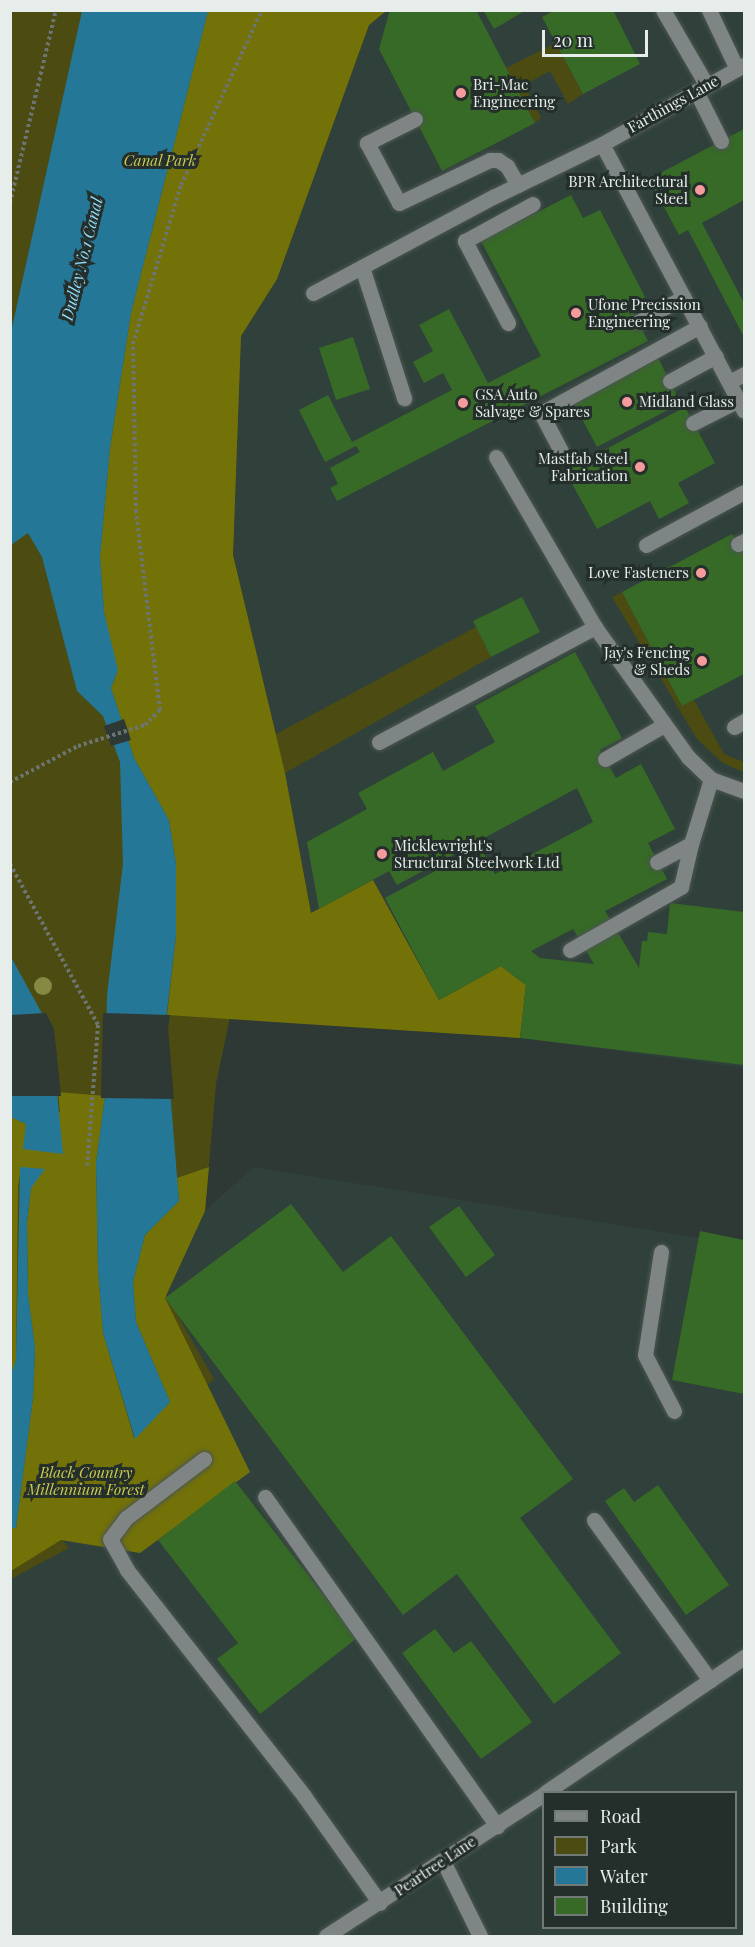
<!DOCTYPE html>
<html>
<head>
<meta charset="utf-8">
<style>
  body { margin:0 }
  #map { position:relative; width:755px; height:1947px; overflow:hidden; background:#2e3834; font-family:"Playfair Display",serif }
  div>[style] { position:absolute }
  .built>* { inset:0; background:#2f413a }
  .green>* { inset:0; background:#4b4b12 }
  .forest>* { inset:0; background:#737208 }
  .water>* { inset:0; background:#257797 }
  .pier>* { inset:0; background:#2e3834 }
  .building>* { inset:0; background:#366a26 }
  .path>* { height:4px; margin-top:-2px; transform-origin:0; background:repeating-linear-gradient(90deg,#6d7572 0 3px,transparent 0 6px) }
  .roads { filter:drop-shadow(0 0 2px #4c5551) drop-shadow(0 0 2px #4c5551) }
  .minor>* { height:15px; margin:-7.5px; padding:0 7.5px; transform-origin:7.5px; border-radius:7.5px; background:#7f8585 }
  .trees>* { width:18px; height:18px; margin:-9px; border-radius:50%; background:#848943 }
  .dots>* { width:16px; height:16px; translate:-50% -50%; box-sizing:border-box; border:3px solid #242e2a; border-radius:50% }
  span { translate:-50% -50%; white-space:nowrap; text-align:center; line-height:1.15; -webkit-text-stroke:6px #242e2a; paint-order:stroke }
  .poi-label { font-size:15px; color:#e7edea }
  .left { translate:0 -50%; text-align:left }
  .right { translate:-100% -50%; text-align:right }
  .street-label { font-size:15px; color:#e7edea }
  .park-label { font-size:15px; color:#cbcb50; font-style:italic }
  .water-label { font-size:16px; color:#93dcfd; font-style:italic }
  .frame { position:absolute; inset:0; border:12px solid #e7edea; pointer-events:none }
  .legend { position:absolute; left:542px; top:1791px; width:195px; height:138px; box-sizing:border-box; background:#242e2a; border:2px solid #727a77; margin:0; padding:8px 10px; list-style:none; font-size:18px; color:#e7edea }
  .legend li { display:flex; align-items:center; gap:12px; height:30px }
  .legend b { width:30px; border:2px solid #727a77 }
  .scale { position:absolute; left:542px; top:30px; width:106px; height:27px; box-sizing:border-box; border:3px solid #e7edea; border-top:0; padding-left:8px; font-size:18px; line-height:21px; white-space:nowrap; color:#e7edea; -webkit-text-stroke:4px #242e2a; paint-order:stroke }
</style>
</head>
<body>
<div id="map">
  <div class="built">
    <i style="clip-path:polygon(386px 11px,744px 11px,744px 1068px,520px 1038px,526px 985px,439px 1000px,373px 880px,311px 913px,285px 773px,233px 555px,241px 336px,277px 279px,369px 25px)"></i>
    <i style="clip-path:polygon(evenodd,253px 1167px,744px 1245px,744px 1936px,11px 1936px,11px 1571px,165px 1298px,205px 1211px,253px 1167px,544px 1792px,736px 1792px,736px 1928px,544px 1928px,544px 1792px)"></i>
  </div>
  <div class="green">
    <i style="clip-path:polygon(11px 11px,386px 11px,369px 25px,277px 279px,241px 336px,233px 555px,276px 734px,476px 627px,491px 657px,285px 773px,311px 913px,373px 880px,439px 1000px,501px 966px,520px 1038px,230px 1017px,216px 1084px,205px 1211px,160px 1284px,214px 1379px,54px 1530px,69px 1548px,11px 1579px)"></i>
    <i style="clip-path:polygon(556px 43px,583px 94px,568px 104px,550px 71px,524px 85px,541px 118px,535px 123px,506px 68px)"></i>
    <i style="clip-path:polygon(622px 592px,682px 706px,694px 700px,724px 754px,744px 762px,744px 772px,723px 763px,697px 739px,612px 597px)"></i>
  </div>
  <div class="forest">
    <i style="clip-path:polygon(208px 11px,386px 11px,369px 25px,277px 279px,241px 336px,233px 555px,285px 773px,311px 913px,373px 880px,439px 1000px,501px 966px,526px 985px,520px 1038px,167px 1015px,176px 936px,176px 864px,169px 820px,134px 758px,111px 688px,117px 673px,104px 612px,100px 557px,110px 448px,131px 313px)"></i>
    <i style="clip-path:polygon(58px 1092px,105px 1096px,96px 1163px,98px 1270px,103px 1333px,134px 1438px,170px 1402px,136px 1322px,133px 1282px,145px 1235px,179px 1201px,177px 1178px,209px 1167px,205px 1211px,165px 1298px,250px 1472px,140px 1553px,61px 1540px,11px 1571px,11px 1528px,16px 1528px,33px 1398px,35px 1348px,28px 1294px,27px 1223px,31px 1188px,21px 1167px,18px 1187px,16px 1360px,11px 1378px,11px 1117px,26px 1124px,60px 1112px)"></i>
  </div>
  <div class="water">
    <i style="clip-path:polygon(82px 11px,208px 11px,131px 313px,110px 448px,100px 557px,104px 612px,118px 670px,111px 688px,134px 758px,169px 820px,176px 864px,176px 936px,165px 1028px,179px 1201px,145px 1235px,133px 1282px,136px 1322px,170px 1402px,135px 1439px,103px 1333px,98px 1270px,96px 1163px,105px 1096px,107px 995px,123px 864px,120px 762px,103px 716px,77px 691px,42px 557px,28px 533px,11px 545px,11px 332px)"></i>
    <i style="clip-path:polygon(10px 955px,51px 1030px,63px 1154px,23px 1149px,26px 1124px,11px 1117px)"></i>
    <i style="clip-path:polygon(20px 1167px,45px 1169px,31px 1188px,27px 1223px,28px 1294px,35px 1348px,33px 1398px,16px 1528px,11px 1528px,10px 1378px,16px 1360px)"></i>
  </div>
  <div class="pier">
    <i style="clip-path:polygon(124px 719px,131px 740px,111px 746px,104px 726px)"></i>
    <i style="clip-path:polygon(46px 1013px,54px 1029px,61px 1096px,11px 1096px,11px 1015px)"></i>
    <i style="clip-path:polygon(103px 1013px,170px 1015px,168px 1028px,174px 1099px,101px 1098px)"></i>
  </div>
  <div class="building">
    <i style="clip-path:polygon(390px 10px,476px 10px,535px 123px,442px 171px,379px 49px)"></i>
    <i style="clip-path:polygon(483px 10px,526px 10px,494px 29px)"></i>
    <i style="clip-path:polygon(555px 10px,613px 10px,640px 64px,583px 94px,542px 17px)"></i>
    <i style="clip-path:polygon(744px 129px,744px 200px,702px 223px,744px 303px,744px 337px,688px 230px,679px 235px,649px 179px)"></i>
    <i style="clip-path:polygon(571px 195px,583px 218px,600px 210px,645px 297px,629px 304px,648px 341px,337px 501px,330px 488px,338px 484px,330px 468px,360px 452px,356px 446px,325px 462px,299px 410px,328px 395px,352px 442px,452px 390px,443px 373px,424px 383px,413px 362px,433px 351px,419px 325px,449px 309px,488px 383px,541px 356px,481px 241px)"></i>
    <i style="clip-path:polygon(353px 337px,370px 389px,336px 400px,319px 348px)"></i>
    <i style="clip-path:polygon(658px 358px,681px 403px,597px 447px,573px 402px)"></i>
    <i style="clip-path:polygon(685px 407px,715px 463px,678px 483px,689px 503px,659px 519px,650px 501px,597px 529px,565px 471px)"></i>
    <i style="clip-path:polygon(732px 534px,744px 553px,744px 674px,682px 706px,622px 592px)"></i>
    <i style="clip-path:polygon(522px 597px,540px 632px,491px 657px,473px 621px)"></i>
    <i style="clip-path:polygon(evenodd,575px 652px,622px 738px,600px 750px,616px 778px,641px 764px,675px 829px,648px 843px,667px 879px,605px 911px,639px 968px,642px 941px,647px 941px,648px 932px,667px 934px,670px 903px,744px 912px,744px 1065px,520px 1038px,526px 985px,501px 966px,439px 1000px,385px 898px,480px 847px,495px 874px,593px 822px,577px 788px,397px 885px,389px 871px,319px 909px,307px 842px,367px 809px,358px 793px,433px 752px,443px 771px,495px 742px,475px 706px,575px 652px,573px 929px,594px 964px,540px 958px,531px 951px,573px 929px)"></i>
    <i style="clip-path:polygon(291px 1204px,343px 1272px,391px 1236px,573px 1479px,520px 1518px,621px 1653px,554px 1704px,457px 1574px,403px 1615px,165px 1298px)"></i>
    <i style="clip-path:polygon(459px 1206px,495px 1255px,466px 1277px,429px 1227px)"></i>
    <i style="clip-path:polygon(700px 1231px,744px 1240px,744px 1394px,672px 1380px)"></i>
    <i style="clip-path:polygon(235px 1481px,357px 1638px,260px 1714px,217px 1659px,238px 1643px,158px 1540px)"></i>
    <i style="clip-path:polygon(658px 1485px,729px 1585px,686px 1615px,605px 1501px,624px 1488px,634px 1502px)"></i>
    <i style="clip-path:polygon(435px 1629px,454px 1653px,471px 1641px,532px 1722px,481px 1759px,402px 1653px)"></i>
  </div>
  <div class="path">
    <i style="left:10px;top:203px;width:198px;rotate:-76.6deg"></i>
    <i style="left:10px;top:782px;width:77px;rotate:-27.9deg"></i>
    <i style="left:78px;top:746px;width:70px;rotate:-17.4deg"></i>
    <i style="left:145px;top:725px;width:21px;rotate:-45deg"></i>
    <i style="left:160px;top:710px;width:199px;rotate:-96.9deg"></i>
    <i style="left:136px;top:512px;width:168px;rotate:-91deg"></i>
    <i style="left:133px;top:344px;width:166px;rotate:-73.2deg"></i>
    <i style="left:181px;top:185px;width:193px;rotate:-65.2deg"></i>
    <i style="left:10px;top:864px;width:183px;rotate:61.3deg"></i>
    <i style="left:98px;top:1025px;width:142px;rotate:94.4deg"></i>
  </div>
  <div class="roads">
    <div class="minor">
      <i style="left:663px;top:10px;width:88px;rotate:59.9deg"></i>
      <i style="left:709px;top:10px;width:65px;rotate:64.6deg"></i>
      <i style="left:744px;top:65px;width:162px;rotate:150.9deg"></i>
      <i style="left:602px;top:144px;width:302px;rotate:62deg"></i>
      <i style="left:696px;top:91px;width:56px;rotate:63.4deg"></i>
      <i style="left:415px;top:119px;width:54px;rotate:153.4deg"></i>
      <i style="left:367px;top:143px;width:68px;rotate:61.9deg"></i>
      <i style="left:399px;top:203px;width:101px;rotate:-25.3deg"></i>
      <i style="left:490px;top:160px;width:8px"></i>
      <i style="left:498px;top:160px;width:11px;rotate:34deg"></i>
      <i style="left:507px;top:166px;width:22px;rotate:60deg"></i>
      <i style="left:362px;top:267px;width:138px;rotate:72.2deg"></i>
      <i style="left:313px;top:293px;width:206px;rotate:-28.1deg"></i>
      <i style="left:495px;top:196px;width:119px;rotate:-25.9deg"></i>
      <i style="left:638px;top:322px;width:52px;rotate:-28.5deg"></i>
      <i style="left:508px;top:323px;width:93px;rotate:-117.7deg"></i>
      <i style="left:465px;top:241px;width:77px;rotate:-28.6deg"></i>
      <i style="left:670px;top:381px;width:52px;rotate:-28.5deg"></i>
      <i style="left:729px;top:382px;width:17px;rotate:-28deg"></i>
      <i style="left:693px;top:423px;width:51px;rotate:-26.6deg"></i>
      <i style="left:562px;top:453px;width:45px;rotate:-117.7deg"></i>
      <i style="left:541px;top:413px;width:181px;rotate:-28.7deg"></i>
      <i style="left:496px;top:457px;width:197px;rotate:59.8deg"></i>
      <i style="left:595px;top:627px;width:160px;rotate:54.4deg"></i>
      <i style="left:688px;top:757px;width:32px;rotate:44deg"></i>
      <i style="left:711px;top:779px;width:35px;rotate:20deg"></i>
      <i style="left:738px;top:544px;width:7px;rotate:-27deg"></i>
      <i style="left:646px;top:545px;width:111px;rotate:-28.4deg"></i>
      <i style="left:734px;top:727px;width:12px;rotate:-31deg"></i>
      <i style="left:379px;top:742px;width:245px;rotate:-28deg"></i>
      <i style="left:605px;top:759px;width:68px;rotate:-30deg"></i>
      <i style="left:657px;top:862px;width:38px;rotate:-28deg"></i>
      <i style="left:691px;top:844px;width:68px;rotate:-72.9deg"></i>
      <i style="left:570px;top:950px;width:128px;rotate:-29.6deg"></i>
      <i style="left:681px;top:887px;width:44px;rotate:-76.9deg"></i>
      <i style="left:661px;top:1252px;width:104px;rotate:98.8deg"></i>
      <i style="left:645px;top:1355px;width:63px;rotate:62.6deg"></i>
      <i style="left:204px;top:1459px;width:98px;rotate:142.9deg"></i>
      <i style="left:126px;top:1518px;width:26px;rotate:127deg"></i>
      <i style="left:110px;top:1539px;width:35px;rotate:61deg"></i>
      <i style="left:127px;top:1570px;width:287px;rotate:51.9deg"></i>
      <i style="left:304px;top:1796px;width:131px;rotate:54.6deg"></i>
      <i style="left:265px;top:1497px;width:403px;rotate:54.8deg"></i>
      <i style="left:594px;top:1520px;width:198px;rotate:54.1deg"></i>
      <i style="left:546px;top:1792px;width:240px;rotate:-34.3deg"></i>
      <i style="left:443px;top:1861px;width:84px;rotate:63.7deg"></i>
      <i style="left:326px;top:1936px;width:260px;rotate:-33.1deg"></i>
    </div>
  </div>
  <div class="trees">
    <i style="left:43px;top:986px"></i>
  </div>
  <div class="dots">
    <i style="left:461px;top:93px;background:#f59b9b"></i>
    <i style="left:700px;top:190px;background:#f59b9b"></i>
    <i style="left:576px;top:313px;background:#f59b9b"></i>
    <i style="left:627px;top:402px;background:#f59b9b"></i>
    <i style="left:463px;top:403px;background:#f59b9b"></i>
    <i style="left:640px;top:467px;background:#f59b9b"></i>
    <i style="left:701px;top:573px;background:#f59b9b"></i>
    <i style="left:702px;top:661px;background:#f59b9b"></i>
    <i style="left:382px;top:854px;background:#f59b9b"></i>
  </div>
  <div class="poi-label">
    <span class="left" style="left:473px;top:93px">Bri-Mac<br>Engineering</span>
    <span class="right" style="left:688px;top:190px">BPR Architectural<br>Steel</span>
    <span class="left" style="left:588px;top:313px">Ufone Precission<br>Engineering</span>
    <span class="left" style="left:475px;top:403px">GSA Auto<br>Salvage &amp; Spares</span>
    <span class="left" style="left:639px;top:402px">Midland Glass</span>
    <span class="right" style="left:628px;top:467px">Mastfab Steel<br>Fabrication</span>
    <span class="right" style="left:689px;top:573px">Love Fasteners</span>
    <span class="right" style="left:690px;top:661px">Jay's Fencing<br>&amp; Sheds</span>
    <span class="left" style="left:394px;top:854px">Micklewright's<br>Structural Steelwork Ltd</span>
  </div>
  <div class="street-label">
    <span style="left:673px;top:104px;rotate:-29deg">Farthings Lane</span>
    <span style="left:435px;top:1866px;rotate:-34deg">Peartree Lane</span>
  </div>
  <div class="park-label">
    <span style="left:160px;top:161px">Canal Park</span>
    <span style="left:86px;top:1481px">Black Country<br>Millennium Forest</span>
  </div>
  <div class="water-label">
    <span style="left:82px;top:259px;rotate:-76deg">Dudley No.1 Canal</span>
  </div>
  <div class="frame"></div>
  <ul class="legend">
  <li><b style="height:8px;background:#7f8585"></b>Road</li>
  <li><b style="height:16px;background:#4b4b12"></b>Park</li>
  <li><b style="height:16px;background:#257797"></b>Water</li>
  <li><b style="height:16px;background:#366a26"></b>Building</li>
  </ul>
  <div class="scale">20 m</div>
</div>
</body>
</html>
